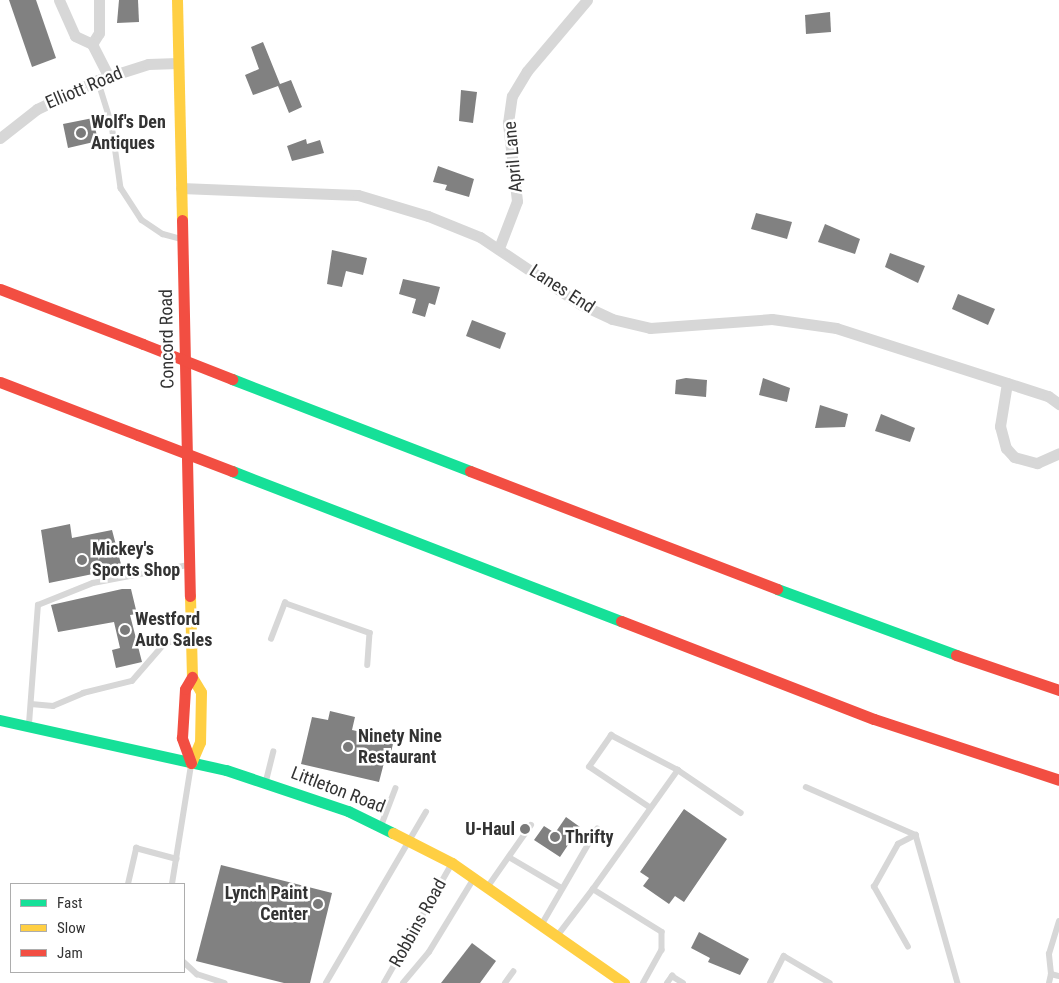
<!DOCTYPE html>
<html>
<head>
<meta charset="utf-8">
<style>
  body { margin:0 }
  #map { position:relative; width:1059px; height:983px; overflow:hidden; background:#fff; font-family:"Roboto Condensed",sans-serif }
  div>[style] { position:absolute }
  .building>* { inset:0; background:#818181 }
  .lane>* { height:5.5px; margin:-2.75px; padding:0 2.75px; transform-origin:2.75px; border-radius:2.75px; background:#d7d7d7 }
  .street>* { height:11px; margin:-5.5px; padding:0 5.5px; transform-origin:5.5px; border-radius:5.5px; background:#d7d7d7 }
  .fast>* { height:11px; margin:-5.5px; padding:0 5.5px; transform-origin:5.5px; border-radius:5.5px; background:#16e098 }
  .slow>* { height:11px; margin:-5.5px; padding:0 5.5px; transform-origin:5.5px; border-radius:5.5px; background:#ffcf43 }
  .jam>* { height:11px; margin:-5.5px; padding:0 5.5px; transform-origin:5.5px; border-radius:5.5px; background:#f24e42 }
  .jam-bridge>* { height:11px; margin:-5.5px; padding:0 5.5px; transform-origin:5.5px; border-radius:5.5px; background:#f24e42 }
  .dots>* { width:14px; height:14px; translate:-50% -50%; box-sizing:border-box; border:2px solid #fff; border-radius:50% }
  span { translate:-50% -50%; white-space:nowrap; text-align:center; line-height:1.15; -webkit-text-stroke:5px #fff; paint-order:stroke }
  .street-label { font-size:18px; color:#333 }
  .poi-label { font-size:18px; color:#333; font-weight:700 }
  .left { translate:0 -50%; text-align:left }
  .right { translate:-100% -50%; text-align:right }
  .legend { position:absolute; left:10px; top:883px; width:175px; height:90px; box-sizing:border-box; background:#fff; border:1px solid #adadad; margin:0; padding:6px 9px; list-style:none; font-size:15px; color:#333 }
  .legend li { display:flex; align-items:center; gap:10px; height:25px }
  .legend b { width:25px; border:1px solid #adadad }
</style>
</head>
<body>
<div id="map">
  <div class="building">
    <i style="clip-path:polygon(9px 0,36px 0,56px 58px,32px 67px)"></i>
    <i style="clip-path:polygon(119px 0,138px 0,139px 22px,117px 23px)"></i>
    <i style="clip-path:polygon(830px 12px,831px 32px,806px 34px,805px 15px)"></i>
    <i style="clip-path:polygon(263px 42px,280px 84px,291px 80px,302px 107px,289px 113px,278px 86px,253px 95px,245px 75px,259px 69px,251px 47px)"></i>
    <i style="clip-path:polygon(461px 90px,477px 92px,473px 123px,459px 121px)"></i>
    <i style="clip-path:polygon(93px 118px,98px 141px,68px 148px,63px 124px)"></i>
    <i style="clip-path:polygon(306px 139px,307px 144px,320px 140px,324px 153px,292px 161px,287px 146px)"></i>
    <i style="clip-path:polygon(438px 166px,474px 179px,469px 197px,445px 190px,447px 185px,433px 182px)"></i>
    <i style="clip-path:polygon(756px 213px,792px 222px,787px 239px,751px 229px)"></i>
    <i style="clip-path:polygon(825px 224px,860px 239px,855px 254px,818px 242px)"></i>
    <i style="clip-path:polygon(332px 250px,367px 258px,363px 275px,346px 271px,342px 287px,327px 284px)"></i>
    <i style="clip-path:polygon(890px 253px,925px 266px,918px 283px,885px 267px)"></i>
    <i style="clip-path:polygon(403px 279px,440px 287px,435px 305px,429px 303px,425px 317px,412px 313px,416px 299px,399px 294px)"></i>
    <i style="clip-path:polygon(958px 294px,995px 309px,988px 325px,952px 309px)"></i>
    <i style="clip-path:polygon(472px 320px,506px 333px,500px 349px,466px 336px)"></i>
    <i style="clip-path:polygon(686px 378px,707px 380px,706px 397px,675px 394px,676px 380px)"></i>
    <i style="clip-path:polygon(763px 378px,790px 388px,787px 402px,759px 395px)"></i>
    <i style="clip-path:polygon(820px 405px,848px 414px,845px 427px,815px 428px)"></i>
    <i style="clip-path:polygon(881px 414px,915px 428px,910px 442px,875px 431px)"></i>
    <i style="clip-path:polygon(70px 524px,72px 538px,112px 530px,122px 568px,49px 583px,41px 530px)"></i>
    <i style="clip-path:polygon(122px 589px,131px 589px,137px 614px,130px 615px,142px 662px,116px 668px,112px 650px,120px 648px,114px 622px,58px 632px,51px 605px)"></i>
    <i style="clip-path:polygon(330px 711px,355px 717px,352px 730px,380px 736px,379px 741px,393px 744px,390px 756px,386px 755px,379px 782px,301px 764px,312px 717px,328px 720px)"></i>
    <i style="clip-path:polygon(684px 809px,727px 839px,684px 902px,675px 896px,669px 904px,643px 886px,649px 878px,640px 872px)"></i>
    <i style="clip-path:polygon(566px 817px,580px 827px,560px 857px,534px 840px,544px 826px,555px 833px)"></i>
    <i style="clip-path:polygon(221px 865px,332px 893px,310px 983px,284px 983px,196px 961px)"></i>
    <i style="clip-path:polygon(699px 932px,749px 959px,740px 975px,708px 962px,710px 958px,691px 948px)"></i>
    <i style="clip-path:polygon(472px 943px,496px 961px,480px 983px,441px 983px)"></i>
  </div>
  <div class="lane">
    <i style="left:98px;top:80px;width:47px;rotate:72.7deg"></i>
    <i style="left:112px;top:125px;width:64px;rotate:81.9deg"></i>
    <i style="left:121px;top:188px;width:38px;rotate:57deg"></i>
    <i style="left:142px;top:220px;width:25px;rotate:34deg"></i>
    <i style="left:163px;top:234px;width:20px;rotate:15deg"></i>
    <i style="left:271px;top:639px;width:39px;rotate:-69deg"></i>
    <i style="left:285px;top:603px;width:90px;rotate:19.4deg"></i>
    <i style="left:370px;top:633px;width:32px;rotate:94deg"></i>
    <i style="left:31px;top:704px;width:22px;rotate:5deg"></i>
    <i style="left:53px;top:706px;width:33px;rotate:-23deg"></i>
    <i style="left:83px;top:693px;width:50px;rotate:-13.8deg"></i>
    <i style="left:132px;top:681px;width:50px;rotate:-49deg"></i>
    <i style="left:165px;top:643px;width:25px;rotate:-12deg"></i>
    <i style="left:29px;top:724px;width:119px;rotate:-85.7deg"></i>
    <i style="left:38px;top:605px;width:59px;rotate:-21.8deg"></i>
    <i style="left:93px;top:583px;width:97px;rotate:-10.7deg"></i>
    <i style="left:266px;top:781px;width:30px;rotate:-76deg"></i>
    <i style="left:806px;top:787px;width:120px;rotate:23.6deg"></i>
    <i style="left:650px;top:808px;width:73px;rotate:-146.1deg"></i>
    <i style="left:589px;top:767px;width:39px;rotate:-55deg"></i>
    <i style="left:611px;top:735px;width:76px;rotate:27.6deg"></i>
    <i style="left:381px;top:826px;width:40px;rotate:-69deg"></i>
    <i style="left:509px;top:857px;width:59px;rotate:30.5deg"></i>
    <i style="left:128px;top:884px;width:37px;rotate:-77deg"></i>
    <i style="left:136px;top:848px;width:42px;rotate:15deg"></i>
    <i style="left:172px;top:884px;width:121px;rotate:-80.9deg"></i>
    <i style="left:489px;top:885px;width:73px;rotate:-55deg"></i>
    <i style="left:593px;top:889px;width:146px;rotate:-54.5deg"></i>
    <i style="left:678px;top:770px;width:76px;rotate:34.3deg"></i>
    <i style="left:542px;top:924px;width:110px;rotate:-59.9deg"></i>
    <i style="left:558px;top:935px;width:58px;rotate:-52.7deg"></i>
    <i style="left:593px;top:889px;width:81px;rotate:31.9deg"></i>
    <i style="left:662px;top:932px;width:18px;rotate:90deg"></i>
    <i style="left:662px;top:950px;width:38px;rotate:119deg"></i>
    <i style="left:908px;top:947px;width:69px;rotate:-119.5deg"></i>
    <i style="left:874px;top:887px;width:49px;rotate:-60.8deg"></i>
    <i style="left:898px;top:844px;width:20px;rotate:-27deg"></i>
    <i style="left:916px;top:835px;width:154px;rotate:74.2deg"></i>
    <i style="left:184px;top:962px;width:18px;rotate:43deg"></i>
    <i style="left:197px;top:974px;width:29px;rotate:18deg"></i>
    <i style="left:1051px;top:974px;width:20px;rotate:-96deg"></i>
    <i style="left:1049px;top:954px;width:34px;rotate:-73deg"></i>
    <i style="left:326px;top:983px;width:198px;rotate:-59.7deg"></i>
    <i style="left:384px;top:983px;width:136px;rotate:-60.4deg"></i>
    <i style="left:403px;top:983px;width:40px;rotate:-50deg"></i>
    <i style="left:429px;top:952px;width:84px;rotate:-58.6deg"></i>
    <i style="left:505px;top:983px;width:14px;rotate:-54deg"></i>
    <i style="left:667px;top:983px;width:9px;rotate:-54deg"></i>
    <i style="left:672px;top:976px;width:13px;rotate:32deg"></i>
    <i style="left:770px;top:983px;width:30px;rotate:-63deg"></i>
    <i style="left:784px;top:956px;width:53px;rotate:30.4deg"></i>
    <i style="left:1049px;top:983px;width:9px;rotate:-77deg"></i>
    <i style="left:1051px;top:974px;width:8px;rotate:14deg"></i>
  </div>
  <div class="street">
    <i style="left:59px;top:0;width:39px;rotate:66deg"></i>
    <i style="left:75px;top:36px;width:19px;rotate:25deg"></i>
    <i style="left:92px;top:44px;width:13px;rotate:-58deg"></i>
    <i style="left:99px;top:33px;width:33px;rotate:-90deg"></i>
    <i style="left:92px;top:44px;width:36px;rotate:63deg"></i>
    <i style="left:0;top:138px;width:47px;rotate:-38.1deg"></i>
    <i style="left:37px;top:109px;width:68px;rotate:-25.4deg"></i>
    <i style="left:98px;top:80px;width:52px;rotate:-17.7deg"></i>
    <i style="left:148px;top:64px;width:30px;rotate:-2deg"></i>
    <i style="left:181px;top:188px;width:177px;rotate:2.3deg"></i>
    <i style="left:358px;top:195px;width:73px;rotate:16.7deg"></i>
    <i style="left:428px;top:216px;width:56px;rotate:22deg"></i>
    <i style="left:480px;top:237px;width:120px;rotate:33.8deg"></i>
    <i style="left:580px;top:304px;width:35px;rotate:25deg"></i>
    <i style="left:612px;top:319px;width:39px;rotate:13deg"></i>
    <i style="left:650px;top:328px;width:122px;rotate:-4.2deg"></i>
    <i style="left:772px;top:319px;width:65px;rotate:8deg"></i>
    <i style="left:836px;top:328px;width:223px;rotate:17.8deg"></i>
    <i style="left:1048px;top:396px;width:14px;rotate:36deg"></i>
    <i style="left:499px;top:248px;width:50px;rotate:-69deg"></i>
    <i style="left:517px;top:201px;width:79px;rotate:-96.6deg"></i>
    <i style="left:508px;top:123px;width:27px;rotate:-82deg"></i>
    <i style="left:512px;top:96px;width:29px;rotate:-59deg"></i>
    <i style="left:527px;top:71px;width:93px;rotate:-49.8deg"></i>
    <i style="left:1007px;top:383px;width:44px;rotate:99.2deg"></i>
    <i style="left:1000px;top:426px;width:23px;rotate:75deg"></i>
    <i style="left:1006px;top:448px;width:12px;rotate:48deg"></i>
    <i style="left:1014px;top:457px;width:24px;rotate:15deg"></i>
    <i style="left:1037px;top:463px;width:24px;rotate:-24deg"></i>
  </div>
  <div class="fast">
    <i style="left:232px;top:379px;width:255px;rotate:21.1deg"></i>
    <i style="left:232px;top:471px;width:417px;rotate:21.1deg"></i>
    <i style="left:777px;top:589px;width:191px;rotate:20.2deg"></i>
    <i style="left:0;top:720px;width:231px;rotate:12.5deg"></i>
    <i style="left:226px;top:770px;width:129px;rotate:18.6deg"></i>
    <i style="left:348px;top:811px;width:50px;rotate:26.1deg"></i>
  </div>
  <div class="slow">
    <i style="left:177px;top:0;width:220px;rotate:88.7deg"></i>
    <i style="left:190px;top:596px;width:81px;rotate:88.6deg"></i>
    <i style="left:192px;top:677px;width:17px;rotate:59deg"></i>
    <i style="left:201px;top:692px;width:50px;rotate:91.1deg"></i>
    <i style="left:200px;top:742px;width:23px;rotate:113deg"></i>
    <i style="left:393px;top:833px;width:66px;rotate:27deg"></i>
    <i style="left:452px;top:863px;width:210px;rotate:34.9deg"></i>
  </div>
  <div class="jam">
    <i style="left:182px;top:220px;width:376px;rotate:88.8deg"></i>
    <i style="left:0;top:289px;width:153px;rotate:21deg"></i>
    <i style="left:0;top:382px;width:148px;rotate:21deg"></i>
    <i style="left:470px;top:471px;width:329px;rotate:21deg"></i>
    <i style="left:621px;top:621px;width:271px;rotate:21.2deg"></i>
    <i style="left:874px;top:719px;width:195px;rotate:18.2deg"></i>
    <i style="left:956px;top:655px;width:109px;rotate:18.8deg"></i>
    <i style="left:191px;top:763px;width:27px;rotate:-110deg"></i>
    <i style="left:182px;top:738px;width:49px;rotate:-86.5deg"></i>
    <i style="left:185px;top:689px;width:14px;rotate:-60deg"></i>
  </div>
  <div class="jam-bridge">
    <i style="left:143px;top:344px;width:96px;rotate:21.5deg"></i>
    <i style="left:138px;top:435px;width:101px;rotate:21deg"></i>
  </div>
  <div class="dots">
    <i style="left:81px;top:133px;background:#7a7a7a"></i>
    <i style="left:82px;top:560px;background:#7a7a7a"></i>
    <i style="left:125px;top:630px;background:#7a7a7a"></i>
    <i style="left:348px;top:747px;background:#7a7a7a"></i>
    <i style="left:525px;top:829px;background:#7a7a7a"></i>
    <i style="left:555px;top:837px;background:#7a7a7a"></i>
    <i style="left:318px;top:904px;background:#7a7a7a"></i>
  </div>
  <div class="street-label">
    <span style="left:84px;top:88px;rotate:-23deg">Elliott Road</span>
    <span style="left:513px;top:157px;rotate:-95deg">April Lane</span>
    <span style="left:562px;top:289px;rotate:33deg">Lanes End</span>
    <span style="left:167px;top:339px;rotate:-91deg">Concord Road</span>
    <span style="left:338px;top:790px;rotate:21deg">Littleton Road</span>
    <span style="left:418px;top:923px;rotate:-61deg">Robbins Road</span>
  </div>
  <div class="poi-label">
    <span class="left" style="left:91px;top:133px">Wolf's Den<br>Antiques</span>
    <span class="left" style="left:92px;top:560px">Mickey's<br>Sports Shop</span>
    <span class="left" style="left:135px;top:630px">Westford<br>Auto Sales</span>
    <span class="left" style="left:358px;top:747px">Ninety Nine<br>Restaurant</span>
    <span class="right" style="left:515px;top:829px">U-Haul</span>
    <span class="left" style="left:565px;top:837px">Thrifty</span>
    <span class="right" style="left:308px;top:904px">Lynch Paint<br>Center</span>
  </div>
  <ul class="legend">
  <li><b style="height:6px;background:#16e098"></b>Fast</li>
  <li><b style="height:6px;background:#ffcf43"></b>Slow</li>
  <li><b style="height:6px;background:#f24e42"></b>Jam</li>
  </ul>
</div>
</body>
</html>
